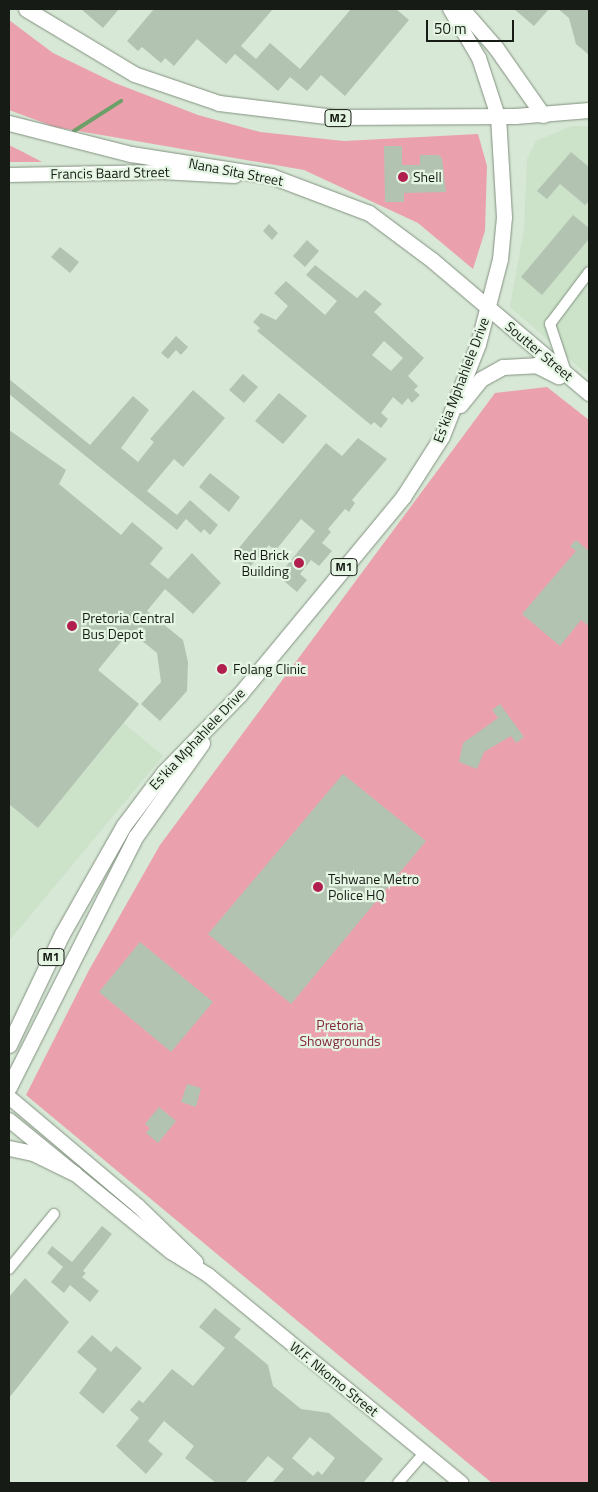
<!DOCTYPE html>
<html>
<head>
<meta charset="utf-8">
<style>
  body { margin:0 }
  #map { position:relative; width:598px; height:1492px; overflow:hidden; background:#d8e8d6; font-family:"Titillium Web",sans-serif }
  div>[style] { position:absolute }
  .built>* { inset:0; background:#cce2c9 }
  .green>* { inset:0; background:#eba1ad }
  .stream>* { height:4px; margin:-2px; padding:0 2px; transform-origin:2px; border-radius:2px; background:#6da068 }
  .building>* { inset:0; background:#b3c3b2 }
  .roads { filter:drop-shadow(0 0 1px #829180) drop-shadow(0 0 1px #829180) }
  .street>* { height:10px; margin:-5px; padding:0 5px; transform-origin:5px; border-radius:5px; background:#fff }
  .secondary>* { height:14px; margin:-7px; padding:0 7px; transform-origin:7px; border-radius:7px; background:#fff }
  .primary>* { height:15px; margin:-7.5px; padding:0 7.5px; transform-origin:7.5px; border-radius:7.5px; background:#fff }
  .dots>* { width:14px; height:14px; translate:-50% -50%; box-sizing:border-box; border:2px solid #e5f5e3; border-radius:50% }
  span { translate:-50% -50%; white-space:nowrap; text-align:center; line-height:1.15; -webkit-text-stroke:4.5px #e5f5e3; paint-order:stroke }
  .shield-label span { padding:1px 4px; background:#e5f5e3; border:1px solid; border-radius:4px; -webkit-text-stroke-width:0 }
  .shield-label { font-size:12px; color:#161c15; font-weight:700 }
  .street-label { font-size:14px; color:#161c15 }
  .poi-label { font-size:14px; color:#161c15 }
  .left { translate:0 -50%; text-align:left }
  .right { translate:-100% -50%; text-align:right }
  .park-label { font-size:14px; color:#832840 }
  .frame { position:absolute; inset:0; border:10px solid #161c15; pointer-events:none }
  .scale { position:absolute; left:426px; top:20px; width:88px; height:22px; box-sizing:border-box; border:2px solid #161c15; border-top:0; padding-left:6px; font-size:15px; line-height:18px; white-space:nowrap; color:#161c15; -webkit-text-stroke:4px #e5f5e3; paint-order:stroke }
</style>
</head>
<body>
<div id="map">
  <div class="built">
    <i style="clip-path:polygon(572px 126px,589px 126px,589px 376px,510px 307px,524px 229px,527px 159px,536px 141px)"></i>
    <i style="clip-path:polygon(124px 723px,163px 756px,9px 941px,9px 804px,38px 828px)"></i>
  </div>
  <div class="green">
    <i style="clip-path:polygon(9px 20px,53px 53px,115px 83px,198px 115px,260px 132px,344px 141px,478px 134px,487px 166px,485px 231px,473px 269px,418px 223px,304px 170px,55px 127px,9px 110px)"></i>
    <i style="clip-path:polygon(9px 145px,23px 152px,42px 162px,9px 162px)"></i>
    <i style="clip-path:polygon(547px 387px,589px 420px,589px 1483px,492px 1483px,26px 1095px,89px 970px,160px 845px,495px 393px)"></i>
  </div>
  <div class="stream">
    <i style="left:74px;top:131px;width:56px;rotate:-32.6deg"></i>
  </div>
  <div class="building">
    <i style="clip-path:polygon(81px 9px,119px 9px,103px 28px)"></i>
    <i style="clip-path:polygon(154px 9px,273px 9px,241px 46px,256px 59px,270px 43px,300px 69px,351px 9px,396px 9px,409px 20px,345px 96px,321px 75px,307px 91px,290px 77px,278px 91px,235px 54px,226px 64px,197px 39px,174px 66px,165px 58px,161px 63px,142px 47px,138px 51px,127px 41px)"></i>
    <i style="clip-path:polygon(514px 9px,549px 9px,534px 26px)"></i>
    <i style="clip-path:polygon(558px 9px,589px 9px,589px 55px,576px 44px,569px 18px)"></i>
    <i style="clip-path:polygon(384px 146px,402px 146px,402px 165px,420px 165px,420px 155px,438px 155px,442px 158px,446px 192px,404px 193px,404px 202px,385px 202px)"></i>
    <i style="clip-path:polygon(571px 152px,589px 167px,589px 201px,585px 205px,560px 184px,547px 199px,537px 191px)"></i>
    <i style="clip-path:polygon(573px 215px,589px 228px,589px 239px,542px 295px,521px 277px)"></i>
    <i style="clip-path:polygon(269px 224px,278px 233px,272px 240px,263px 231px)"></i>
    <i style="clip-path:polygon(307px 240px,319px 251px,305px 267px,293px 256px)"></i>
    <i style="clip-path:polygon(60px 247px,79px 262px,70px 273px,51px 257px)"></i>
    <i style="clip-path:polygon(evenodd,315px 265px,357px 298px,365px 290px,382px 304px,374px 312px,424px 358px,408px 376px,418px 386px,414px 390px,420px 395px,412px 403px,408px 398px,402px 405px,393px 397px,381px 413px,388px 419px,381px 428px,374px 422px,371px 425px,257px 331px,260px 328px,253px 322px,261px 313px,276px 320px,288px 306px,274px 293px,286px 281px,325px 315px,337px 301px,306px 275px,315px 265px,384px 341px,403px 358px,391px 371px,372px 355px,384px 341px)"></i>
    <i style="clip-path:polygon(176px 336px,188px 347px,181px 355px,176px 350px,168px 359px,161px 353px)"></i>
    <i style="clip-path:polygon(243px 374px,258px 387px,244px 403px,229px 390px)"></i>
    <i style="clip-path:polygon(9px 379px,90px 445px,133px 396px,149px 410px,121px 448px,138px 462px,154px 442px,150px 439px,193px 390px,225px 418px,183px 467px,174px 459px,147px 491px,177px 515px,190px 500px,218px 525px,210px 535px,204px 529px,201px 533px,186px 519px,177px 530px,9px 394px)"></i>
    <i style="clip-path:polygon(279px 393px,307px 416px,283px 444px,255px 421px)"></i>
    <i style="clip-path:polygon(9px 430px,66px 470px,59px 484px,121px 535px,132px 522px,163px 548px,150px 564px,168px 579px,192px 553px,221px 583px,193px 614px,165px 589px,147px 611px,183px 640px,188px 662px,187px 691px,160px 721px,141px 704px,161px 682px,157px 653px,130px 631px,98px 670px,139px 704px,38px 828px,9px 804px)"></i>
    <i style="clip-path:polygon(358px 438px,387px 459px,352px 500px,355px 503px,349px 512px,345px 509px,328px 529px,331px 532px,322px 543px,332px 551px,319px 566px,311px 560px,300px 574px,307px 580px,297px 592px,278px 576px,315px 531px,301px 519px,275px 551px,269px 545px,249px 568px,233px 555px,326px 443px,342px 456px)"></i>
    <i style="clip-path:polygon(210px 473px,240px 497px,229px 512px,199px 487px)"></i>
    <i style="clip-path:polygon(576px 540px,589px 551px,589px 626px,581px 620px,560px 646px,522px 614px,576px 551px,570px 546px)"></i>
    <i style="clip-path:polygon(500px 704px,524px 737px,516px 743px,511px 736px,484px 752px,477px 769px,459px 762px,463px 743px,498px 718px,492px 710px)"></i>
    <i style="clip-path:polygon(343px 774px,426px 841px,291px 1004px,208px 934px)"></i>
    <i style="clip-path:polygon(140px 942px,213px 1002px,171px 1052px,99px 992px)"></i>
    <i style="clip-path:polygon(187px 1084px,201px 1088px,196px 1107px,181px 1102px)"></i>
    <i style="clip-path:polygon(159px 1107px,176px 1121px,158px 1143px,146px 1133px,150px 1128px,145px 1124px)"></i>
    <i style="clip-path:polygon(102px 1226px,112px 1234px,83px 1271px,86px 1273px,82px 1277px,99px 1291px,90px 1302px,70px 1285px,64px 1293px,51px 1282px,63px 1267px,47px 1253px,52px 1246px,72px 1262px)"></i>
    <i style="clip-path:polygon(25px 1278px,69px 1322px,9px 1398px,9px 1297px)"></i>
    <i style="clip-path:polygon(evenodd,215px 1308px,241px 1329px,234px 1337px,268px 1365px,273px 1386px,301px 1409px,329px 1413px,383px 1459px,363px 1483px,272px 1483px,284px 1469px,268px 1456px,245px 1483px,216px 1483px,185px 1458px,194px 1446px,164px 1421px,148px 1441px,163px 1454px,146px 1474px,116px 1446px,139px 1418px,130px 1410px,139px 1400px,143px 1403px,172px 1369px,193px 1386px,225px 1348px,199px 1327px,215px 1308px,310px 1437px,335px 1458px,322px 1475px,318px 1471px,313px 1476px,292px 1458px,310px 1437px)"></i>
    <i style="clip-path:polygon(92px 1335px,111px 1352px,116px 1346px,142px 1368px,103px 1414px,79px 1393px,97px 1369px,77px 1352px)"></i>
  </div>
  <div class="roads">
    <div class="street">
      <i style="left:566px;top:372px;width:51px;rotate:-108.4deg"></i>
      <i style="left:550px;top:324px;width:65px;rotate:-53.1deg"></i>
      <i style="left:9px;top:1269px;width:71px;rotate:-50.7deg"></i>
      <i style="left:398px;top:1483px;width:40px;rotate:-49deg"></i>
    </div>
    <div class="secondary">
      <i style="left:450px;top:9px;width:57px;rotate:59.4deg"></i>
      <i style="left:479px;top:58px;width:61px;rotate:71.9deg"></i>
      <i style="left:9px;top:175px;width:152px;rotate:-1.1deg"></i>
      <i style="left:161px;top:172px;width:74px;rotate:3.1deg"></i>
      <i style="left:9px;top:1097px;width:169px;rotate:40.2deg"></i>
      <i style="left:138px;top:1206px;width:81px;rotate:44deg"></i>
      <i style="left:9px;top:1120px;width:209px;rotate:39.2deg"></i>
      <i style="left:171px;top:1252px;width:44px;rotate:31.9deg"></i>
      <i style="left:208px;top:1275px;width:328px;rotate:39.4deg"></i>
    </div>
    <div class="primary">
      <i style="left:26px;top:9px;width:126px;rotate:31deg"></i>
      <i style="left:134px;top:74px;width:90px;rotate:18.8deg"></i>
      <i style="left:219px;top:103px;width:116px;rotate:6.9deg"></i>
      <i style="left:334px;top:117px;width:181px;rotate:-0.3deg"></i>
      <i style="left:515px;top:116px;width:74px;rotate:-4.6deg"></i>
      <i style="left:462px;top:9px;width:52px;rotate:48.9deg"></i>
      <i style="left:496px;top:48px;width:82px;rotate:55deg"></i>
      <i style="left:9px;top:123px;width:126px;rotate:14.3deg"></i>
      <i style="left:131px;top:154px;width:142px;rotate:8.9deg"></i>
      <i style="left:271px;top:176px;width:105px;rotate:20.7deg"></i>
      <i style="left:369px;top:213px;width:79px;rotate:36.7deg"></i>
      <i style="left:432px;top:260px;width:206px;rotate:40.3deg"></i>
      <i style="left:460px;top:405px;width:33px;rotate:-51deg"></i>
      <i style="left:481px;top:379px;width:25px;rotate:-29deg"></i>
      <i style="left:503px;top:367px;width:33px;rotate:-3deg"></i>
      <i style="left:536px;top:365px;width:25px;rotate:27deg"></i>
      <i style="left:9px;top:1045px;width:123px;rotate:-64.5deg"></i>
      <i style="left:62px;top:934px;width:125px;rotate:-60.4deg"></i>
      <i style="left:124px;top:825px;width:66px;rotate:-53deg"></i>
      <i style="left:164px;top:772px;width:109px;rotate:-45.7deg"></i>
      <i style="left:240px;top:694px;width:256px;rotate:-50.4deg"></i>
      <i style="left:403px;top:497px;width:72px;rotate:-57.4deg"></i>
      <i style="left:442px;top:436px;width:99px;rotate:-68.6deg"></i>
      <i style="left:478px;top:344px;width:88px;rotate:-75.5deg"></i>
      <i style="left:500px;top:259px;width:42px;rotate:-84.6deg"></i>
      <i style="left:504px;top:217px;width:101px;rotate:-93.4deg"></i>
      <i style="left:9px;top:1087px;width:281px;rotate:-63.2deg"></i>
      <i style="left:136px;top:836px;width:114px;rotate:-54.6deg"></i>
      <i style="left:9px;top:1148px;width:25px;rotate:12deg"></i>
      <i style="left:33px;top:1153px;width:46px;rotate:26deg"></i>
    </div>
  </div>
  <div class="dots">
    <i style="left:403px;top:177px;background:#b01f4e"></i>
    <i style="left:299px;top:563px;background:#b01f4e"></i>
    <i style="left:72px;top:626px;background:#b01f4e"></i>
    <i style="left:222px;top:669px;background:#b01f4e"></i>
    <i style="left:318px;top:887px;background:#b01f4e"></i>
  </div>
  <div class="shield-label">
    <span style="left:338px;top:118px">M2</span>
    <span style="left:344px;top:567px">M1</span>
    <span style="left:51px;top:957px">M1</span>
  </div>
  <div class="street-label">
    <span style="left:236px;top:172px;rotate:11deg">Nana Sita Street</span>
    <span style="left:110px;top:173px;rotate:-1deg">Francis Baard Street</span>
    <span style="left:539px;top:351px;rotate:40deg">Soutter Street</span>
    <span style="left:461px;top:380px;rotate:-69deg">Es'kia Mphahlele Drive</span>
    <span style="left:197px;top:739px;rotate:-47deg">Es'kia Mphahlele Drive</span>
    <span style="left:334px;top:1379px;rotate:39deg">W.F. Nkomo Street</span>
  </div>
  <div class="poi-label">
    <span class="left" style="left:413px;top:177px">Shell</span>
    <span class="right" style="left:289px;top:563px">Red Brick<br>Building</span>
    <span class="left" style="left:82px;top:626px">Pretoria Central<br>Bus Depot</span>
    <span class="left" style="left:233px;top:669px">Folang Clinic</span>
    <span class="left" style="left:328px;top:887px">Tshwane Metro<br>Police HQ</span>
  </div>
  <div class="park-label">
    <span style="left:340px;top:1033px">Pretoria<br>Showgrounds</span>
  </div>
  <div class="frame"></div>
  <div class="scale">50 m</div>
</div>
</body>
</html>
